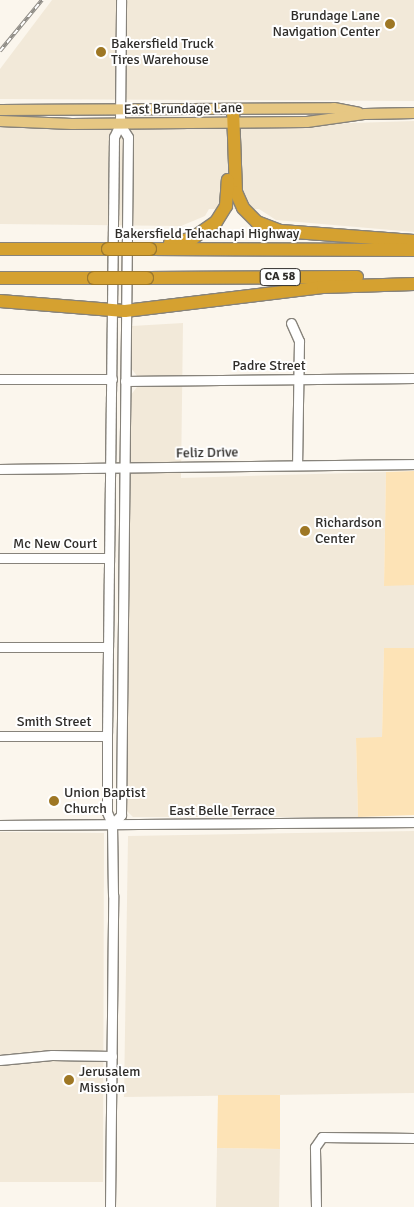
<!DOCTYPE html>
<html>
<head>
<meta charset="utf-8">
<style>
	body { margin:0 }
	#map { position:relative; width:414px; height:1207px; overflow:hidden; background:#fbf6ed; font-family:Signika,sans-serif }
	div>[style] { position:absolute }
	.built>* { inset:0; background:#f2e9d9 }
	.green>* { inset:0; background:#fde3b6 }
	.roads { filter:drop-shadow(1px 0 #87837b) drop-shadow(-1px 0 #87837b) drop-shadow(0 1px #87837b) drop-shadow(0 -1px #87837b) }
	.minor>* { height:9px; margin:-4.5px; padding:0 4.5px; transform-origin:4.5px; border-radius:4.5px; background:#fff }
	.major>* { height:10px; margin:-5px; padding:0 5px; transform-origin:5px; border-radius:5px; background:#e6c783 }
	.highway>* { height:12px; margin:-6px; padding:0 6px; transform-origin:6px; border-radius:6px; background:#d5a130 }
	.rail>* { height:4px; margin-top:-2px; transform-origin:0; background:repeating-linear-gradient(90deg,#fff 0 5.5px,#8e8b85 0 11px); box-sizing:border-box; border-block:1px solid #8e8b85 }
	.bridges { filter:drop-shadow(1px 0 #9b782e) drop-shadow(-1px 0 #9b782e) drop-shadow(0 1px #9b782e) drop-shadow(0 -1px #9b782e) }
	.highway-bridge>* { height:12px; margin:-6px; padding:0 6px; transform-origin:6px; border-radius:6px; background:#d5a130 }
	.dots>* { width:14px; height:14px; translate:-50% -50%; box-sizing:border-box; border:2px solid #fff; border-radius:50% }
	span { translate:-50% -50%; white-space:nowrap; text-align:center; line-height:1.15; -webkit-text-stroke:4px #fff; paint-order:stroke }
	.shield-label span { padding:1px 4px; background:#fff; border:1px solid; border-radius:4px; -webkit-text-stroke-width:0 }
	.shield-label { font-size:12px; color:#2f2d2a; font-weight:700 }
	.poi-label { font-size:14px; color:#2f2d2a }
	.right { translate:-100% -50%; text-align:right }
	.left { translate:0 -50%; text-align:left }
	.street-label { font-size:14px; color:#2f2d2a }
</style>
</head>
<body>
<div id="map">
	<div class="built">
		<div style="clip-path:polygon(52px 0,414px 0,414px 101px,0 99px,0 69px)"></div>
		<div style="clip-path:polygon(414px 121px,414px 232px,276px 220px,259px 209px,209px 209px,205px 216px,181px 226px,0 224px,0 127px,175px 129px)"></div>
		<div style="clip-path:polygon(183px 323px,181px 478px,386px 472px,384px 585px,414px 585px,414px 648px,384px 649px,382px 738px,356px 738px,358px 817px,133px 817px,126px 810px,130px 396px,137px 387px,137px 376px,131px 368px,132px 326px)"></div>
		<div style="clip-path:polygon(414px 831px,414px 1093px,124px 1097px,128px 836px)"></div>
		<div style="clip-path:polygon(0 832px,104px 833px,103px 1182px,0 1182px)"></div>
		<div style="clip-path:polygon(217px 1148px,280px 1149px,279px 1207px,216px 1207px)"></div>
	</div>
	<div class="green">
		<div style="clip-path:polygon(414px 471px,414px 585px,384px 586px,386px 472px)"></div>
		<div style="clip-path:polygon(384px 648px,414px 648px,414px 815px,358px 817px,356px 738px,382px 737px)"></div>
		<div style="clip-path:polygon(218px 1095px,280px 1095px,280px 1149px,217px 1148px)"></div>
	</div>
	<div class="roads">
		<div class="minor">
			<div style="left:291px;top:323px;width:20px;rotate:66deg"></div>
			<div style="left:299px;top:341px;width:124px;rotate:90.9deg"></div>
			<div style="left:0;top:379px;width:112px"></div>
			<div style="left:125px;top:381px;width:289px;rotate:-0.6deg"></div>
			<div style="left:0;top:469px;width:414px;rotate:-0.7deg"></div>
			<div style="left:0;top:558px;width:109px"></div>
			<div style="left:0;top:647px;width:108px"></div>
			<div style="left:0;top:736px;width:107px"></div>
			<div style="left:112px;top:824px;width:13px;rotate:-45deg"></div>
			<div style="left:121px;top:815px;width:678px;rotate:-89.41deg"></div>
			<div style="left:128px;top:137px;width:15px;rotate:-122deg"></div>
			<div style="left:0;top:825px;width:414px;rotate:-0.4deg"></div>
			<div style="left:0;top:1060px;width:52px;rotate:-5.5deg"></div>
			<div style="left:52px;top:1055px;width:60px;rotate:1deg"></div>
			<div style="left:110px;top:1207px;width:312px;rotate:-89.4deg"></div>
			<div style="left:113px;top:895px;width:71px;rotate:-90.8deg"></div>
			<div style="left:112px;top:824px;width:13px;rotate:-113deg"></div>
			<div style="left:107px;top:812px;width:76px;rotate:-90deg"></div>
			<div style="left:107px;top:736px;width:599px;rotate:-89.33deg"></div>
			<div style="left:114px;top:137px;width:14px;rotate:-65deg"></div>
			<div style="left:120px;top:124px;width:124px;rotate:-89.5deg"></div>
			<div style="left:316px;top:1207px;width:60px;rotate:-91deg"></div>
			<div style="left:315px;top:1147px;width:12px;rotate:-55deg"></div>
			<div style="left:322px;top:1137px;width:92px;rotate:0.6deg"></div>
		</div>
		<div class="major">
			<div style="left:0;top:110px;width:334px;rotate:-0.3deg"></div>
			<div style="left:334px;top:108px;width:25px;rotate:11deg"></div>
			<div style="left:0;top:121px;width:72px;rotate:2.4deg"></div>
			<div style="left:72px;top:124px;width:235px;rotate:-0.5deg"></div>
			<div style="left:307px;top:122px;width:59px;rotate:-7.9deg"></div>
			<div style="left:365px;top:114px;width:49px;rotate:-1.2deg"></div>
		</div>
		<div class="highway">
			<div style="left:233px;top:110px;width:82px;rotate:87.9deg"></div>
			<div style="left:236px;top:192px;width:17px;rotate:66deg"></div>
			<div style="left:243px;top:208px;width:20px;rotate:45deg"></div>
			<div style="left:257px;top:222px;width:26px;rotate:21deg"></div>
			<div style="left:281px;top:231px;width:133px;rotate:4.3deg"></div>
			<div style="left:170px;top:243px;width:24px;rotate:-12deg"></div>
			<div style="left:193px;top:238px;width:28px;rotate:-35deg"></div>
			<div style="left:216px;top:222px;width:19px;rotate:-58deg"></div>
			<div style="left:226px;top:206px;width:26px;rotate:-86deg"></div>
			<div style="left:0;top:249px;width:108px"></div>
			<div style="left:150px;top:249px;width:264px;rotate:0.2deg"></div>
			<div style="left:0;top:278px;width:94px"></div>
			<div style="left:147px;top:278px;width:210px;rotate:-0.3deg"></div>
			<div style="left:0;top:301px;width:125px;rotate:4.6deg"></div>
			<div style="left:125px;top:311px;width:199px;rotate:-6.9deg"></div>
			<div style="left:323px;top:287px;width:91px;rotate:-1.9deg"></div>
		</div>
	</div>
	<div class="rail">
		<div style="left:0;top:51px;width:66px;rotate:-50.5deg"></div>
	</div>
	<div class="bridges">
		<div class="highway-bridge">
			<div style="left:108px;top:249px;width:42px"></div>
			<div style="left:94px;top:278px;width:53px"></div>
		</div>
	</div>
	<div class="dots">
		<div style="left:390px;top:24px;background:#9e7724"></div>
		<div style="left:101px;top:52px;background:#9e7724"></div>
		<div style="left:305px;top:531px;background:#9e7724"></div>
		<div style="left:54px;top:801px;background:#9e7724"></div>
		<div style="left:69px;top:1080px;background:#9e7724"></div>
	</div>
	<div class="shield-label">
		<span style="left:280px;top:277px">CA 58</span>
	</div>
	<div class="poi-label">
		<span class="right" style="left:380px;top:24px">Brundage Lane<br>Navigation Center</span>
		<span class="left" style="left:111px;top:52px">Bakersfield Truck<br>Tires Warehouse</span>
		<span class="left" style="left:315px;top:531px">Richardson<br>Center</span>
		<span class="left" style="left:64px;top:801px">Union Baptist<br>Church</span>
		<span class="left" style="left:79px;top:1080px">Jerusalem<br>Mission</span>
	</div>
	<div class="street-label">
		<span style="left:183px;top:109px;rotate:-1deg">East Brundage Lane</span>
		<span style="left:207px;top:234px">Bakersfield Tehachapi Highway</span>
		<span style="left:269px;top:366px">Padre Street</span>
		<span style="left:207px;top:453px;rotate:-1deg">Feliz Drive</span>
		<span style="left:55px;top:544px">Mc New Court</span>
		<span style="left:54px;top:722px">Smith Street</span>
		<span style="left:222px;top:811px">East Belle Terrace</span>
	</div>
</div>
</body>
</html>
